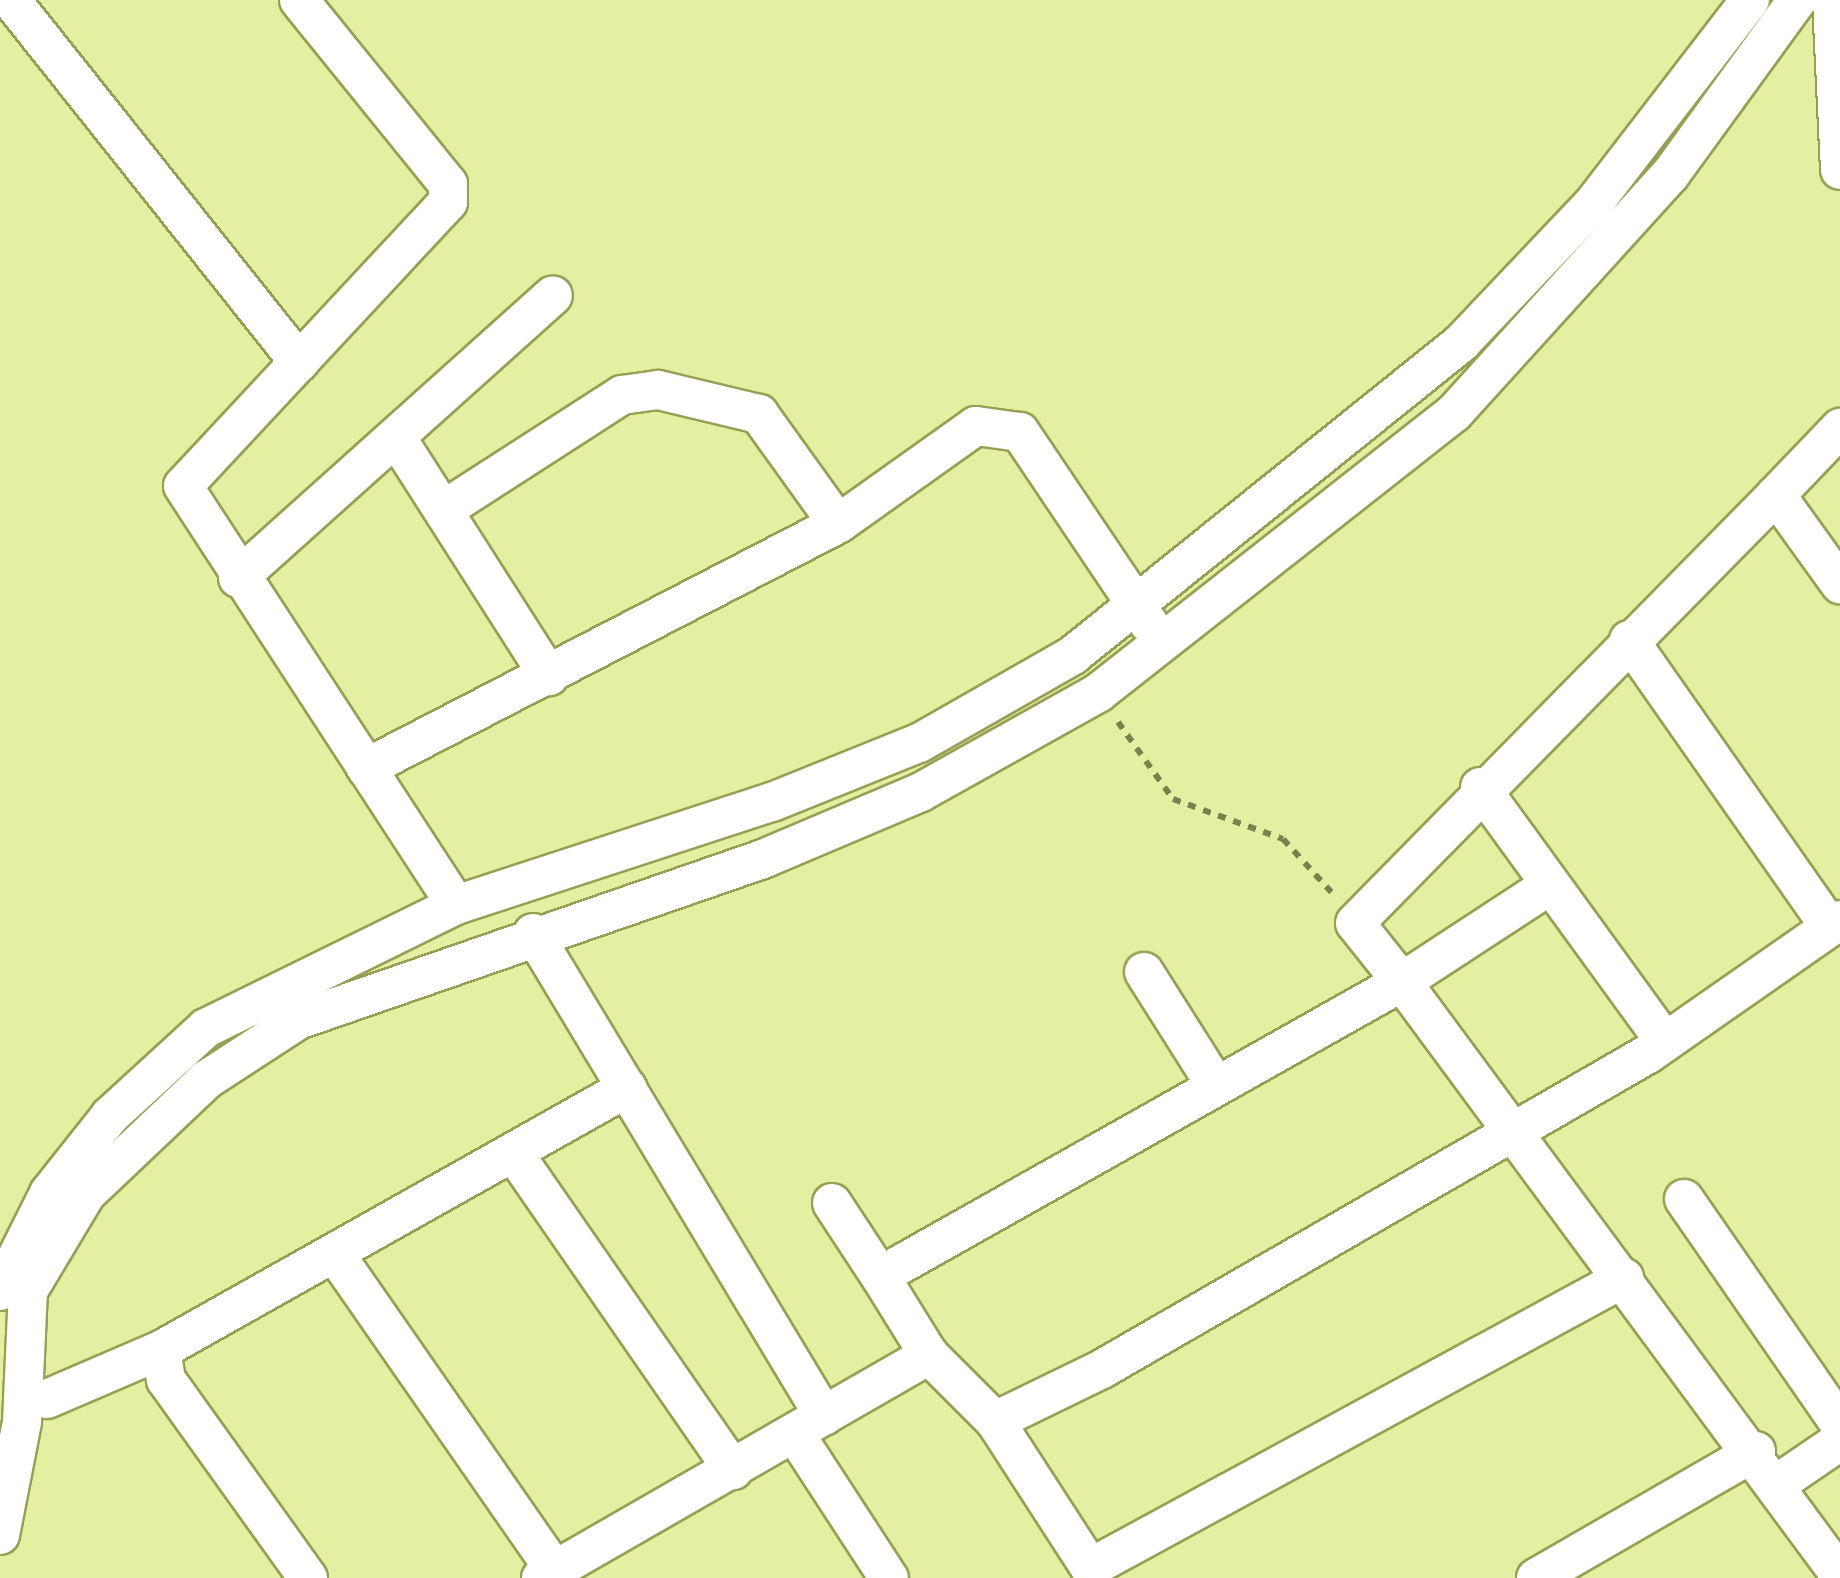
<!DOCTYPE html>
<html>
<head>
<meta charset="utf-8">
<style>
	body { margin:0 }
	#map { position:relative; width:1840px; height:1578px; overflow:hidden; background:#e5efa1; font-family:Cabin,sans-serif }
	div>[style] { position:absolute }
	.path>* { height:6px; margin-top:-3px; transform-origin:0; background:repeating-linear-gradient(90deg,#7a814c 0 8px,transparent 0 16px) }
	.roads { filter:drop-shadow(2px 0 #979f54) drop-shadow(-2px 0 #979f54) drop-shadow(0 2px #979f54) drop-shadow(0 -2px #979f54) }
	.minor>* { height:38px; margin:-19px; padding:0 19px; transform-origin:19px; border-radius:19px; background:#fff }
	span { translate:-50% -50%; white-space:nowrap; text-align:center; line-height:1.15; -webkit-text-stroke:8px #fff; paint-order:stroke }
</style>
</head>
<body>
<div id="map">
	<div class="path">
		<div style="left:1118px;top:722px;width:95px;rotate:54.5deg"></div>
		<div style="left:1173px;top:799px;width:117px;rotate:20deg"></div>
		<div style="left:1283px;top:839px;width:74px;rotate:47.7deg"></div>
	</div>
	<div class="roads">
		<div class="minor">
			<div style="left:11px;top:0;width:463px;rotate:51.5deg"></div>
			<div style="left:299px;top:0;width:237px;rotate:51deg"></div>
			<div style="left:448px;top:184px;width:18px;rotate:90deg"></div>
			<div style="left:448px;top:202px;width:388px;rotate:133deg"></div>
			<div style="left:183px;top:486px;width:500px;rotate:56.91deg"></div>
			<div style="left:1832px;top:0;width:170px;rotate:87.3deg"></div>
			<div style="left:396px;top:437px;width:284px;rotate:57.4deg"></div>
			<div style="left:1776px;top:495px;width:93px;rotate:-46.3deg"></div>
			<div style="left:448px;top:507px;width:207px;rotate:-32.8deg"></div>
			<div style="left:622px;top:395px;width:36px;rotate:-8deg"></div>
			<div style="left:658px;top:390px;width:104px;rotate:13.4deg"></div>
			<div style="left:759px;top:414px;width:135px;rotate:54.3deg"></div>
			<div style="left:238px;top:578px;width:423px;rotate:-41.9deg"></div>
			<div style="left:1629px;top:640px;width:350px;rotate:55deg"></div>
			<div style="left:366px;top:768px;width:531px;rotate:-27.34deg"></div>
			<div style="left:838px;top:524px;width:169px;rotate:-35.4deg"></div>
			<div style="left:976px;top:426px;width:44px;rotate:7.8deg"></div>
			<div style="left:1020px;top:432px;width:231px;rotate:56.1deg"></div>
			<div style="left:1480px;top:787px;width:315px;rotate:54deg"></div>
			<div style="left:1550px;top:885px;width:177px;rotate:146.8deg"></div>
			<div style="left:1402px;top:982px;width:75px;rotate:-128.5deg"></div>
			<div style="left:1355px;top:923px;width:600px;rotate:-45.47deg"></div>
			<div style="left:1776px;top:495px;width:110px;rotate:54.3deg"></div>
			<div style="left:533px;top:933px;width:564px;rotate:58.93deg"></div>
			<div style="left:1144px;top:972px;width:135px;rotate:57.7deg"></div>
			<div style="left:513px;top:1152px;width:387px;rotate:55.3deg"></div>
			<div style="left:1684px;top:1199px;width:274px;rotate:55.3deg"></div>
			<div style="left:832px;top:1203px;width:87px;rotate:56.7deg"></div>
			<div style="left:335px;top:1254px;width:385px;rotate:55.2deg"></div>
			<div style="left:0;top:1291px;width:110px;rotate:-63.4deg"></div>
			<div style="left:49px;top:1193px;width:98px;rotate:-51.6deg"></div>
			<div style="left:110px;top:1116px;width:130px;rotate:-42.5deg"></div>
			<div style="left:206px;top:1028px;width:279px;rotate:-26.2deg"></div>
			<div style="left:456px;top:905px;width:332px;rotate:-18.1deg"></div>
			<div style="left:772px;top:802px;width:158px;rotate:-21.9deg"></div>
			<div style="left:919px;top:743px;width:177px;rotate:-29.7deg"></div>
			<div style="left:1073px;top:655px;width:499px;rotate:-38.8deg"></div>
			<div style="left:1462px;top:342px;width:190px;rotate:-46.5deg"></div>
			<div style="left:1593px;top:204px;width:257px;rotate:-52.4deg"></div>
			<div style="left:929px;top:1355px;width:93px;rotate:-121.8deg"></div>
			<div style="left:880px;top:1276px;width:599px;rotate:-29.39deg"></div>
			<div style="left:1402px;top:982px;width:737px;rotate:53.55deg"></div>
			<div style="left:47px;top:1399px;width:124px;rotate:-23.3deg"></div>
			<div style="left:995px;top:1421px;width:175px;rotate:57.1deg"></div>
			<div style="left:1090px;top:1568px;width:608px;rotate:-28.51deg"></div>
			<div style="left:795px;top:1434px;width:172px;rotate:56.9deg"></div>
			<div style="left:1777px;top:1484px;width:76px;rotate:-34.3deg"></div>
			<div style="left:0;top:1535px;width:115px;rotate:-79deg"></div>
			<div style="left:22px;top:1422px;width:131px;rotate:-87.4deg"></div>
			<div style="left:28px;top:1291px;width:113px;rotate:-59.1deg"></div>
			<div style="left:86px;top:1194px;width:166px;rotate:-43.5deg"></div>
			<div style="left:206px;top:1080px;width:110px;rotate:-33.1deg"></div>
			<div style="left:298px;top:1020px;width:494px;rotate:-19.1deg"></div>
			<div style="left:765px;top:858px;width:169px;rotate:-22.9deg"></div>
			<div style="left:921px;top:792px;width:203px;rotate:-29.2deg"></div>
			<div style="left:1098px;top:693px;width:453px;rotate:-38.2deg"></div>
			<div style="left:1454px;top:413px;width:321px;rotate:-47.8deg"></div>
			<div style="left:1670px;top:175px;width:216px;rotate:-54deg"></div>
			<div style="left:308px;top:1578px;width:244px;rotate:-125.6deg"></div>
			<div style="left:166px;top:1380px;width:30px;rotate:-99deg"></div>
			<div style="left:161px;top:1350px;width:535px;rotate:-29.35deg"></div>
			<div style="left:541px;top:1578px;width:448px;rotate:-29.9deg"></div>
			<div style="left:929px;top:1355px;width:93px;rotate:45deg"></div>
			<div style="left:995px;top:1421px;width:119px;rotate:-25.9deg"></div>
			<div style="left:1102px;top:1369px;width:630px;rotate:-29.98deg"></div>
			<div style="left:1648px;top:1054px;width:234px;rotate:-34.9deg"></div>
			<div style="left:1536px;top:1578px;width:254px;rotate:-30deg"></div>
		</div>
	</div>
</div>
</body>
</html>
